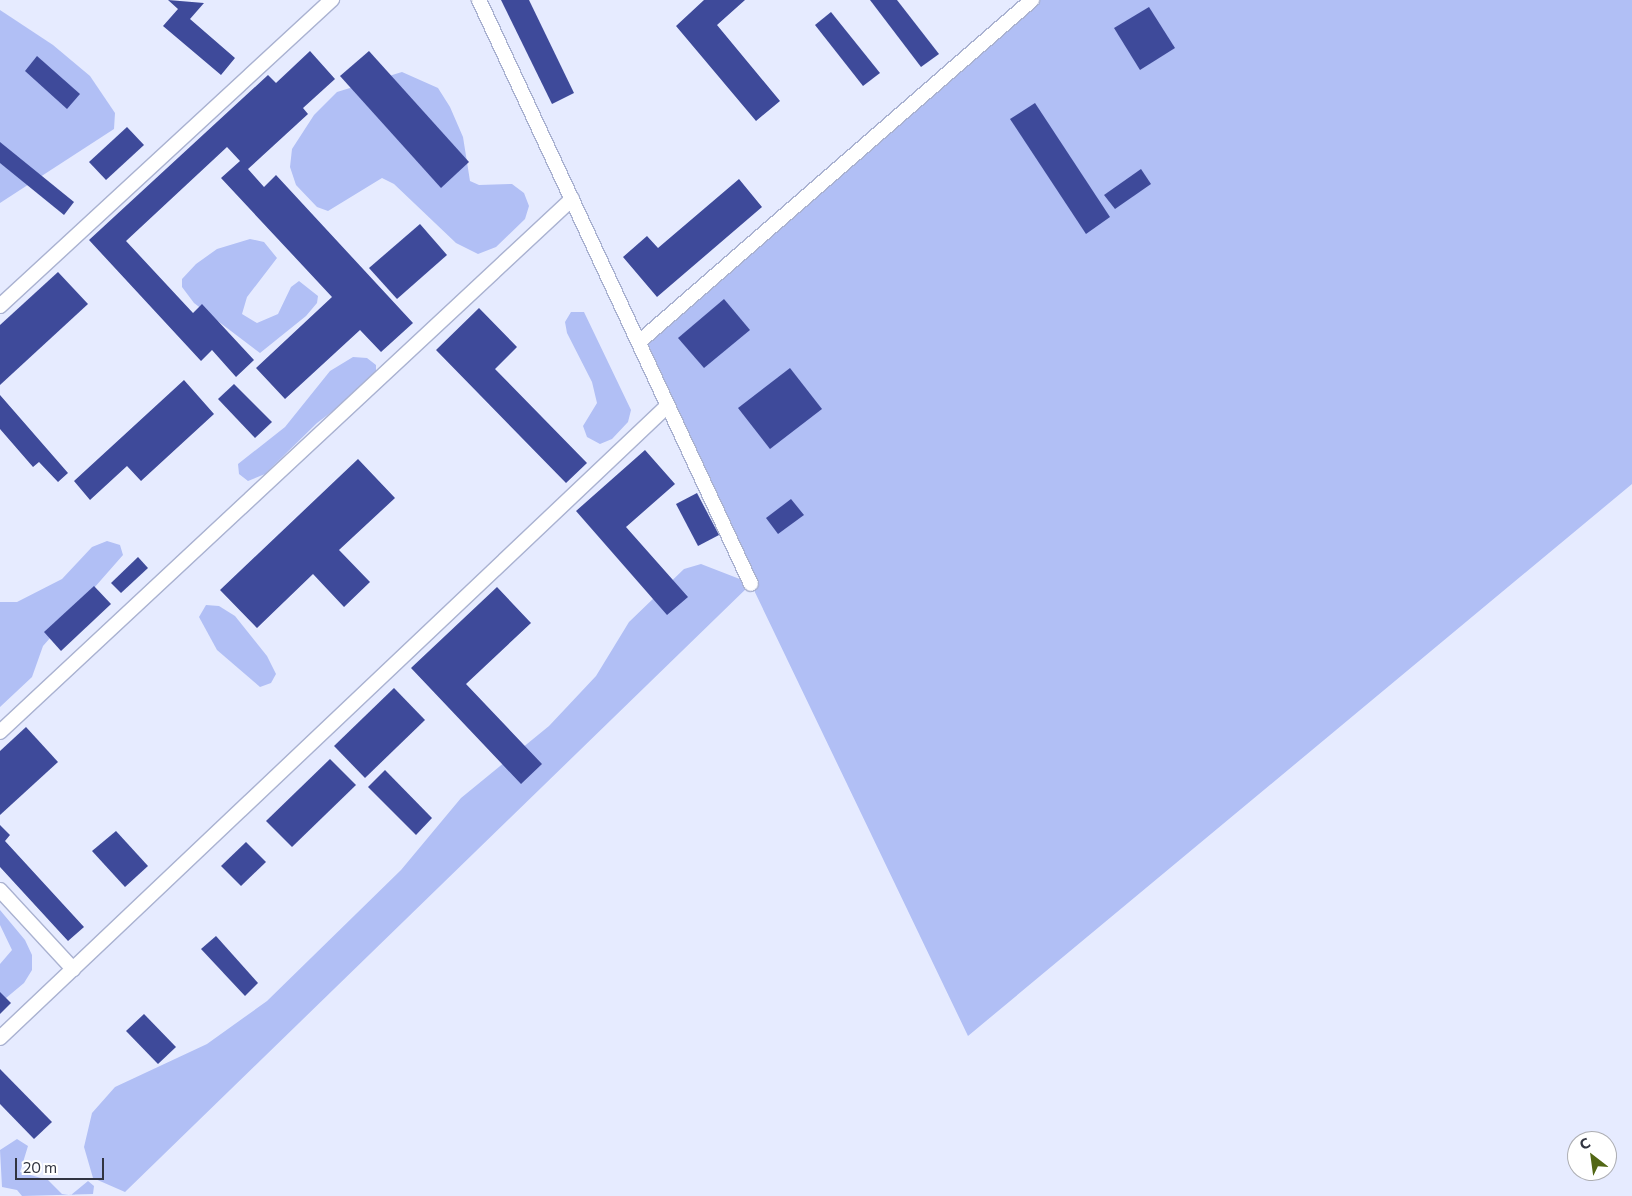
<!DOCTYPE html>
<html>
<head>
<meta charset="utf-8">
<style>
	body { margin:0 }
	#map { position:relative; width:1632px; height:1196px; overflow:hidden; background:#e6ebff; font-family:Commissioner,sans-serif }
	div>[style] { position:absolute }
	.green>* { inset:0; background:#b1bff5 }
	.building>* { inset:0; background:#3e4a9a }
	.roads { filter:drop-shadow(1px 0 #aab2d1) drop-shadow(-1px 0 #aab2d1) drop-shadow(0 1px #aab2d1) drop-shadow(0 -1px #aab2d1) }
	.service>* { height:14px; margin:-7px; padding:0 7px; transform-origin:7px; border-radius:7px; background:#fff }
	span { translate:-50% -50%; white-space:nowrap; text-align:center; line-height:1.15; -webkit-text-stroke:5px #fff; paint-order:stroke }
	.north { position:absolute; left:1567px; top:1131px; width:50px; height:50px; box-sizing:border-box; background:#fff; border:1px solid #adaeb3; border-radius:50%; rotate:330deg; font-size:14px; font-weight:700; line-height:20px; text-align:center; color:#313441 }
	.north::after { content:''; display:block; margin:auto; width:18px; height:22px; background:#526715; clip-path:polygon(50% 0,100% 100%,50% 72%,0 100%) }
	.scale { position:absolute; left:15px; top:1158px; width:89px; height:22px; box-sizing:border-box; border:2px solid #313441; border-top:0; padding-left:6px; font-size:15px; line-height:18px; white-space:nowrap; color:#313441; -webkit-text-stroke:4px #fff; paint-order:stroke }
</style>
</head>
<body>
<div id="map">
	<div class="green">
		<div style="clip-path:polygon(1032px 0,1632px 0,1632px 484px,968px 1036px,751px 584px,125px 1192px,93px 1178px,84px 1147px,92px 1113px,115px 1087px,207px 1044px,267px 1001px,401px 870px,461px 798px,549px 726px,596px 676px,629px 622px,684px 569px,701px 564px,750px 583px,639px 342px)"></div>
		<div style="clip-path:polygon(0 10px,53px 45px,90px 76px,115px 113px,114px 129px,0 203px)"></div>
		<div style="clip-path:polygon(402px 72px,438px 88px,450px 107px,463px 137px,470px 181px,479px 185px,512px 184px,524px 193px,529px 206px,525px 219px,496px 247px,478px 254px,456px 243px,394px 184px,382px 178px,328px 211px,317px 207px,296px 185px,290px 167px,292px 149px,314px 115px,337px 92px)"></div>
		<div style="clip-path:polygon(250px 239px,264px 242px,277px 258px,247px 297px,242px 314px,257px 323px,278px 314px,291px 287px,299px 281px,318px 296px,317px 303px,306px 316px,260px 353px,194px 303px,182px 287px,182px 279px,196px 264px,217px 249px)"></div>
		<div style="clip-path:polygon(571px 312px,584px 312px,631px 410px,628px 422px,612px 439px,600px 444px,587px 437px,583px 426px,597px 403px,592px 382px,567px 333px,565px 322px)"></div>
		<div style="clip-path:polygon(353px 357px,367px 358px,376px 365px,376px 373px,358px 392px,317px 423px,265px 474px,248px 481px,239px 474px,238px 464px,285px 427px,330px 371px)"></div>
		<div style="clip-path:polygon(107px 541px,120px 545px,123px 555px,43px 646px,32px 677px,0 707px,0 602px,17px 602px,62px 579px,92px 547px)"></div>
		<div style="clip-path:polygon(206px 605px,219px 606px,235px 616px,267px 656px,276px 674px,271px 683px,260px 687px,217px 650px,199px 617px)"></div>
		<div style="clip-path:polygon(0 910px,25px 940px,32px 955px,32px 970px,24px 983px,0 1003px,0 964px,12px 950px,0 925px)"></div>
		<div style="clip-path:polygon(17px 1139px,28px 1146px,20px 1172px,48px 1180px,62px 1194px,71px 1195px,88px 1181px,94px 1186px,93px 1194px,22px 1196px,17px 1190px,2px 1187px,0 1150px)"></div>
	</div>
	<div class="building">
		<div style="clip-path:polygon(168px 0,204px 3px,190px 19px,235px 58px,221px 75px,163px 26px,178px 9px)"></div>
		<div style="clip-path:polygon(501px 0,529px 0,574px 93px,552px 104px)"></div>
		<div style="clip-path:polygon(704px 0,745px 0,717px 25px,780px 101px,756px 121px,676px 26px)"></div>
		<div style="clip-path:polygon(870px 0,897px 0,939px 54px,921px 67px)"></div>
		<div style="clip-path:polygon(1149px 7px,1175px 48px,1140px 70px,1114px 28px)"></div>
		<div style="clip-path:polygon(831px 12px,880px 73px,863px 86px,815px 25px)"></div>
		<div style="clip-path:polygon(310px 51px,335px 79px,303px 108px,308px 114px,248px 169px,264px 187px,276px 175px,413px 323px,381px 352px,360px 330px,285px 399px,256px 368px,332px 297px,221px 178px,240px 161px,227px 147px,126px 241px,193px 313px,202px 304px,254px 360px,236px 377px,212px 350px,201px 361px,89px 240px,268px 75px,276px 83px)"></div>
		<div style="clip-path:polygon(369px 51px,469px 162px,441px 188px,340px 76px)"></div>
		<div style="clip-path:polygon(37px 56px,80px 94px,67px 109px,25px 71px)"></div>
		<div style="clip-path:polygon(1035px 103px,1110px 217px,1086px 234px,1010px 119px)"></div>
		<div style="clip-path:polygon(127px 127px,144px 145px,106px 180px,89px 162px)"></div>
		<div style="clip-path:polygon(0 142px,74px 202px,64px 215px,0 163px)"></div>
		<div style="clip-path:polygon(1141px 169px,1151px 184px,1115px 209px,1104px 195px)"></div>
		<div style="clip-path:polygon(739px 179px,762px 207px,657px 297px,623px 257px,647px 236px,658px 248px)"></div>
		<div style="clip-path:polygon(420px 224px,447px 255px,397px 299px,369px 268px)"></div>
		<div style="clip-path:polygon(58px 272px,88px 304px,0 385px,0 325px)"></div>
		<div style="clip-path:polygon(724px 299px,750px 330px,704px 368px,678px 338px)"></div>
		<div style="clip-path:polygon(479px 308px,517px 347px,495px 369px,587px 463px,566px 483px,436px 350px)"></div>
		<div style="clip-path:polygon(790px 368px,822px 409px,770px 449px,738px 408px)"></div>
		<div style="clip-path:polygon(184px 380px,214px 414px,141px 481px,127px 466px,90px 500px,74px 481px)"></div>
		<div style="clip-path:polygon(234px 384px,272px 422px,255px 438px,218px 399px)"></div>
		<div style="clip-path:polygon(0 395px,68px 473px,58px 482px,39px 462px,33px 467px,0 429px)"></div>
		<div style="clip-path:polygon(645px 450px,675px 484px,626px 527px,688px 597px,667px 615px,576px 511px)"></div>
		<div style="clip-path:polygon(358px 459px,395px 498px,339px 550px,370px 582px,344px 607px,313px 574px,257px 628px,220px 590px)"></div>
		<div style="clip-path:polygon(697px 493px,719px 535px,698px 546px,676px 504px)"></div>
		<div style="clip-path:polygon(791px 499px,804px 515px,778px 534px,766px 518px)"></div>
		<div style="clip-path:polygon(138px 557px,148px 568px,121px 593px,111px 583px)"></div>
		<div style="clip-path:polygon(94px 586px,111px 604px,61px 651px,44px 632px)"></div>
		<div style="clip-path:polygon(497px 587px,531px 623px,466px 684px,542px 764px,521px 784px,411px 668px)"></div>
		<div style="clip-path:polygon(394px 688px,425px 720px,365px 778px,334px 746px)"></div>
		<div style="clip-path:polygon(26px 727px,58px 762px,0 815px,0 751px)"></div>
		<div style="clip-path:polygon(330px 759px,356px 785px,292px 847px,266px 821px)"></div>
		<div style="clip-path:polygon(385px 770px,432px 818px,416px 835px,368px 787px)"></div>
		<div style="clip-path:polygon(0 825px,10px 835px,5px 841px,84px 927px,68px 941px,0 867px)"></div>
		<div style="clip-path:polygon(116px 831px,148px 866px,125px 887px,92px 851px)"></div>
		<div style="clip-path:polygon(246px 842px,266px 862px,241px 886px,221px 866px)"></div>
		<div style="clip-path:polygon(216px 936px,258px 983px,245px 996px,201px 949px)"></div>
		<div style="clip-path:polygon(0 992px,11px 1003px,0 1014px)"></div>
		<div style="clip-path:polygon(144px 1014px,176px 1047px,158px 1064px,126px 1031px)"></div>
		<div style="clip-path:polygon(0 1069px,52px 1122px,34px 1139px,0 1104px)"></div>
	</div>
	<div class="roads">
		<div class="service">
			<div style="left:479px;top:0;width:644px;rotate:65.03deg"></div>
			<div style="left:0;top:306px;width:452px;rotate:-42.7deg"></div>
			<div style="left:639px;top:342px;width:521px;rotate:-41.03deg"></div>
			<div style="left:0;top:732px;width:782px;rotate:-42.98deg"></div>
			<div style="left:0;top:890px;width:108px;rotate:47.3deg"></div>
			<div style="left:0;top:1038px;width:917px;rotate:-43.45deg"></div>
		</div>
	</div>
	<div class="north">С</div>
	<div class="scale">20 m</div>
</div>
</body>
</html>
